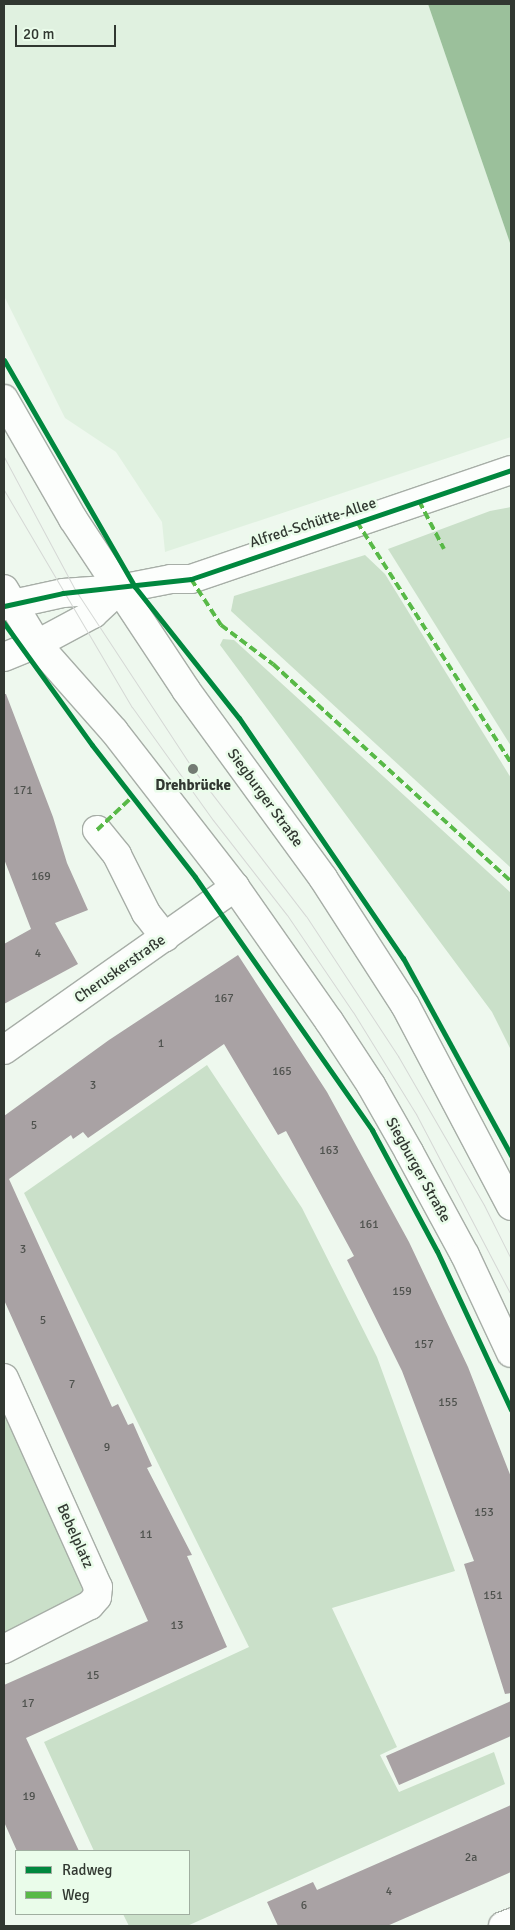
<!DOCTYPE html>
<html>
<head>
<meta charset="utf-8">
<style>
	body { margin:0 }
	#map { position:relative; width:515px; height:1930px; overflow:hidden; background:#eef8ee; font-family:Signika,sans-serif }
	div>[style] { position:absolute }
	.built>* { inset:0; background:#e0f1e0 }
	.green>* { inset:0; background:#cae0c9 }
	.water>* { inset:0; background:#9bc09b }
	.building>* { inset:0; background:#a9a2a4 }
	.roads { filter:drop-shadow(1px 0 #a7aea7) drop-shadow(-1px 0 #a7aea7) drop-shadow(0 1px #a7aea7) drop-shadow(0 -1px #a7aea7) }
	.minor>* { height:28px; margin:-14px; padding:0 14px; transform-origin:14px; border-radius:14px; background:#fcfefc }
	.major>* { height:28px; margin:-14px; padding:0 14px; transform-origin:14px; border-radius:14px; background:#fcfefc }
	.tram>* { height:1px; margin:-0.5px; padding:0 0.5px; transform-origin:0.5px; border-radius:0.5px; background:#d5d8d5 }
	.quiet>* { height:4px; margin-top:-2px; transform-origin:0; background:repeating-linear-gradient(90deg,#58b947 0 8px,transparent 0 12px) }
	.cycleway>* { height:5px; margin:-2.5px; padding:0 2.5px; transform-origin:2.5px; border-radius:2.5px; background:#00873e }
	.dots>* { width:14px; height:14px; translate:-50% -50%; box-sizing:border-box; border:2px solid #eafcea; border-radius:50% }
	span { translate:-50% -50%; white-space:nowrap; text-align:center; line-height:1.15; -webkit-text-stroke:5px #eafcea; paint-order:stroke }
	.number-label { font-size:12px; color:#4f524e }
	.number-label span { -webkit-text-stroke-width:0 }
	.street-label { font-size:15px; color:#313831 }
	.poi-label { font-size:15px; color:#313831; font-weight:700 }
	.frame { position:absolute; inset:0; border:5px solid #313831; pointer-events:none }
	.legend { position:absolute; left:15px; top:1850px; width:175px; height:65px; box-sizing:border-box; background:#eafcea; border:1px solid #a0aea0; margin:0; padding:6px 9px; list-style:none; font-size:15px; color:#313831 }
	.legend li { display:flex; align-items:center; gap:10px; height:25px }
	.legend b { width:25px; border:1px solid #a0aea0 }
	.scale { position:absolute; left:15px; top:25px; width:101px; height:22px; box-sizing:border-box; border:2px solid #313831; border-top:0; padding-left:6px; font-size:15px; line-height:18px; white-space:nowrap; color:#313831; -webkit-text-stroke:4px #eafcea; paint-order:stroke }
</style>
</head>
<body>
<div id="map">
	<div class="built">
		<div style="clip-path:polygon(4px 4px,428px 4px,511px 246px,511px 437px,165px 552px,162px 522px,116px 452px,65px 418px,4px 296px)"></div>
	</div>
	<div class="green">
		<div style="clip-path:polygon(511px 507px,511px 746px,388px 549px,490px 511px)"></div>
		<div style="clip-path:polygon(365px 555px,385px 574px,511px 778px,511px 868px,231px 611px,234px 596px)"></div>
		<div style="clip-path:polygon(223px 639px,234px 640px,511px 893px,511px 1050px,492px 1012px,220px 645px)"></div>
		<div style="clip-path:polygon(207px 1065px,302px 1208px,377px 1357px,455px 1571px,332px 1608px,397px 1747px,380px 1755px,399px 1792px,494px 1752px,505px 1784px,187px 1926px,129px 1926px,123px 1914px,189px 1914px,189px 1851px,94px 1851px,44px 1742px,249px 1647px,24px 1193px)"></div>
		<div style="clip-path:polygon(4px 1411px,86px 1592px,4px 1641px)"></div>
	</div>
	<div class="water">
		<div style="clip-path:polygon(428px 4px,511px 4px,511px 246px)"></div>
	</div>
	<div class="building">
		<div style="clip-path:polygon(4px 694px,6px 694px,53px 817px,67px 863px,88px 910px,55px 923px,78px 964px,4px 1004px,4px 944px,31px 929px,4px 859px)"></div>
		<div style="clip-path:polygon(238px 955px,327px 1092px,409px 1242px,468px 1367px,511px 1477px,511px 1693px,505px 1694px,464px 1564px,474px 1561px,402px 1371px,347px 1260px,354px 1256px,286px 1131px,278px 1135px,224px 1044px,88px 1138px,83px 1132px,73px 1139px,71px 1135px,9px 1179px,112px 1407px,118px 1404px,128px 1425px,133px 1423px,152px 1466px,147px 1468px,192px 1555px,187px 1556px,227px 1647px,26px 1738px,79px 1851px,17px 1851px,4px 1822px,4px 1685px,148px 1621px,4px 1300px,4px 1116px,109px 1040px)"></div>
		<div style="clip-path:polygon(511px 1701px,511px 1736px,399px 1785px,386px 1756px)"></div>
		<div style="clip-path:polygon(511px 1805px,511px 1872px,387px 1926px,278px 1926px,267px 1902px,313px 1882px,317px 1890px)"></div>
	</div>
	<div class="roads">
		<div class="minor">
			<div style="left:120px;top:589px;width:52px;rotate:-11.1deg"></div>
			<div style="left:171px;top:579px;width:20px"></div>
			<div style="left:191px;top:579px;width:338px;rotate:-18.8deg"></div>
			<div style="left:97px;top:830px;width:32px;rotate:51deg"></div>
			<div style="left:117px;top:855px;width:65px;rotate:63.4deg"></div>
			<div style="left:146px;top:913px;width:31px;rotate:52deg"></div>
			<div style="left:4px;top:1050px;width:283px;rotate:-35.2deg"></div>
			<div style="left:4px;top:1378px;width:229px;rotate:65.8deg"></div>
			<div style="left:98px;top:1587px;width:10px;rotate:96deg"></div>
			<div style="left:97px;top:1597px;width:11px;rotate:131deg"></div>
			<div style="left:90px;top:1605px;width:97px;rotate:152.9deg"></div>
			<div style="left:503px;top:1926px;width:9px;rotate:-21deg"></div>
		</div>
		<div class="major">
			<div style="left:4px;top:399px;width:138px;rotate:60.1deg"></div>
			<div style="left:73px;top:519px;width:205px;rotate:56.5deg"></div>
			<div style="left:186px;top:690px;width:233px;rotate:53.9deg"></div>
			<div style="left:323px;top:878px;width:151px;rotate:57.2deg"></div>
			<div style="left:405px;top:1005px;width:227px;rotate:62.2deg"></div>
			<div style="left:4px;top:589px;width:64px;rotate:59deg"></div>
			<div style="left:37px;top:644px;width:116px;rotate:48.5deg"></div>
			<div style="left:114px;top:731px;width:197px;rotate:52.2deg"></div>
			<div style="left:235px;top:887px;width:164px;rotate:55deg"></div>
			<div style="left:329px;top:1021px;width:77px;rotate:56.7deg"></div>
			<div style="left:371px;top:1085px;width:77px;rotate:60.4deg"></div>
			<div style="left:409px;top:1152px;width:117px;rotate:61.5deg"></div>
			<div style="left:465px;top:1255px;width:108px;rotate:64.9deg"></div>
			<div style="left:4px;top:606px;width:60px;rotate:-12.4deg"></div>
			<div style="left:63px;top:593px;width:57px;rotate:-4deg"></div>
			<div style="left:4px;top:657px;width:35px;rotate:-22deg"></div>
			<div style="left:37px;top:644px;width:64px;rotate:-28.2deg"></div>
			<div style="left:93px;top:614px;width:37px;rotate:-43deg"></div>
		</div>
	</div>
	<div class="tram">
		<div style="left:4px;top:457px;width:152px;rotate:61.8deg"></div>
		<div style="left:76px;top:591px;width:213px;rotate:56.7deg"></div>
		<div style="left:193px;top:769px;width:185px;rotate:52.5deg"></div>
		<div style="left:306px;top:916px;width:168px;rotate:56.7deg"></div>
		<div style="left:398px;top:1056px;width:172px;rotate:60deg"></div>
		<div style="left:484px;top:1205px;width:60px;rotate:63.4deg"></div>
		<div style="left:4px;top:490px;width:252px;rotate:59.5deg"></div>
		<div style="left:132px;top:707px;width:139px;rotate:54.4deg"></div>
		<div style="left:213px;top:820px;width:120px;rotate:52.1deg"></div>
		<div style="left:287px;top:915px;width:117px;rotate:55.8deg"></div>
		<div style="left:353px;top:1012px;width:120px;rotate:58.3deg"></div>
		<div style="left:416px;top:1114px;width:204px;rotate:62.3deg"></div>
	</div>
	<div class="quiet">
		<div style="left:419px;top:501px;width:54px;rotate:62.5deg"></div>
		<div style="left:357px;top:522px;width:286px;rotate:57.4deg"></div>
		<div style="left:191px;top:579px;width:55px;rotate:56.9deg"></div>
		<div style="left:221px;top:625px;width:65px;rotate:36.9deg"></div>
		<div style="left:273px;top:664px;width:322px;rotate:42.4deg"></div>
		<div style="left:97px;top:830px;width:48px;rotate:-43.3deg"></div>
	</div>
	<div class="cycleway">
		<div style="left:4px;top:360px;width:262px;rotate:60deg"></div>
		<div style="left:135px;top:587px;width:167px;rotate:51.6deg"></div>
		<div style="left:239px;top:718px;width:291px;rotate:55.7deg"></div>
		<div style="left:403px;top:958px;width:225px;rotate:61.3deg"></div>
		<div style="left:4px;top:606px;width:60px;rotate:-12.4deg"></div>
		<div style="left:63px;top:593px;width:129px;rotate:-6.2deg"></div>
		<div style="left:191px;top:579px;width:338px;rotate:-18.8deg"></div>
		<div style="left:4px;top:623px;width:150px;rotate:54.2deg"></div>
		<div style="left:92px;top:745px;width:167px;rotate:52deg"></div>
		<div style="left:195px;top:877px;width:309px;rotate:55deg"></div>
		<div style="left:372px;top:1130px;width:137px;rotate:61.8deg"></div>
		<div style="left:437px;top:1251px;width:175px;rotate:65deg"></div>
	</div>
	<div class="dots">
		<div style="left:193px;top:769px;background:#737b73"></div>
	</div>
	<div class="number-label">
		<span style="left:23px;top:791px">171</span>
		<span style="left:41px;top:877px">169</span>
		<span style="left:38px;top:954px">4</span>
		<span style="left:224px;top:999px">167</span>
		<span style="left:161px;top:1044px">1</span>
		<span style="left:282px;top:1072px">165</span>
		<span style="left:93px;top:1086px">3</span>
		<span style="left:34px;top:1126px">5</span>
		<span style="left:329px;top:1151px">163</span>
		<span style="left:369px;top:1225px">161</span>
		<span style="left:23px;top:1250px">3</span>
		<span style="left:402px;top:1292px">159</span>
		<span style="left:43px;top:1321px">5</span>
		<span style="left:424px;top:1345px">157</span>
		<span style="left:72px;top:1385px">7</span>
		<span style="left:448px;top:1403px">155</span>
		<span style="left:107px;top:1448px">9</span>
		<span style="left:484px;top:1513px">153</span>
		<span style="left:146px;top:1535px">11</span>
		<span style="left:493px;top:1596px">151</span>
		<span style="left:177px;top:1626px">13</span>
		<span style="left:93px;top:1676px">15</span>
		<span style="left:28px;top:1704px">17</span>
		<span style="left:29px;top:1797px">19</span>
		<span style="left:471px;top:1858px">2a</span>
		<span style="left:389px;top:1892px">4</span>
		<span style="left:304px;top:1906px">6</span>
	</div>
	<div class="street-label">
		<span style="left:313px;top:523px;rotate:-18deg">Alfred-Schütte-Allee</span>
		<span style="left:265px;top:798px;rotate:54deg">Siegburger Straße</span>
		<span style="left:120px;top:969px;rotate:-35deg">Cheruskerstraße</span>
		<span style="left:418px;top:1170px;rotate:61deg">Siegburger Straße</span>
		<span style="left:75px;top:1536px;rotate:66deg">Bebelplatz</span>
	</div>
	<div class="poi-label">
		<span style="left:193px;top:786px">Drehbrücke</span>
	</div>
	<div class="frame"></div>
	<ul class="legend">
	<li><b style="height:6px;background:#00873e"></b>Radweg</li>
	<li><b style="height:6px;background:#58b947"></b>Weg</li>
	</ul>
	<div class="scale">20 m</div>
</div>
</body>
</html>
